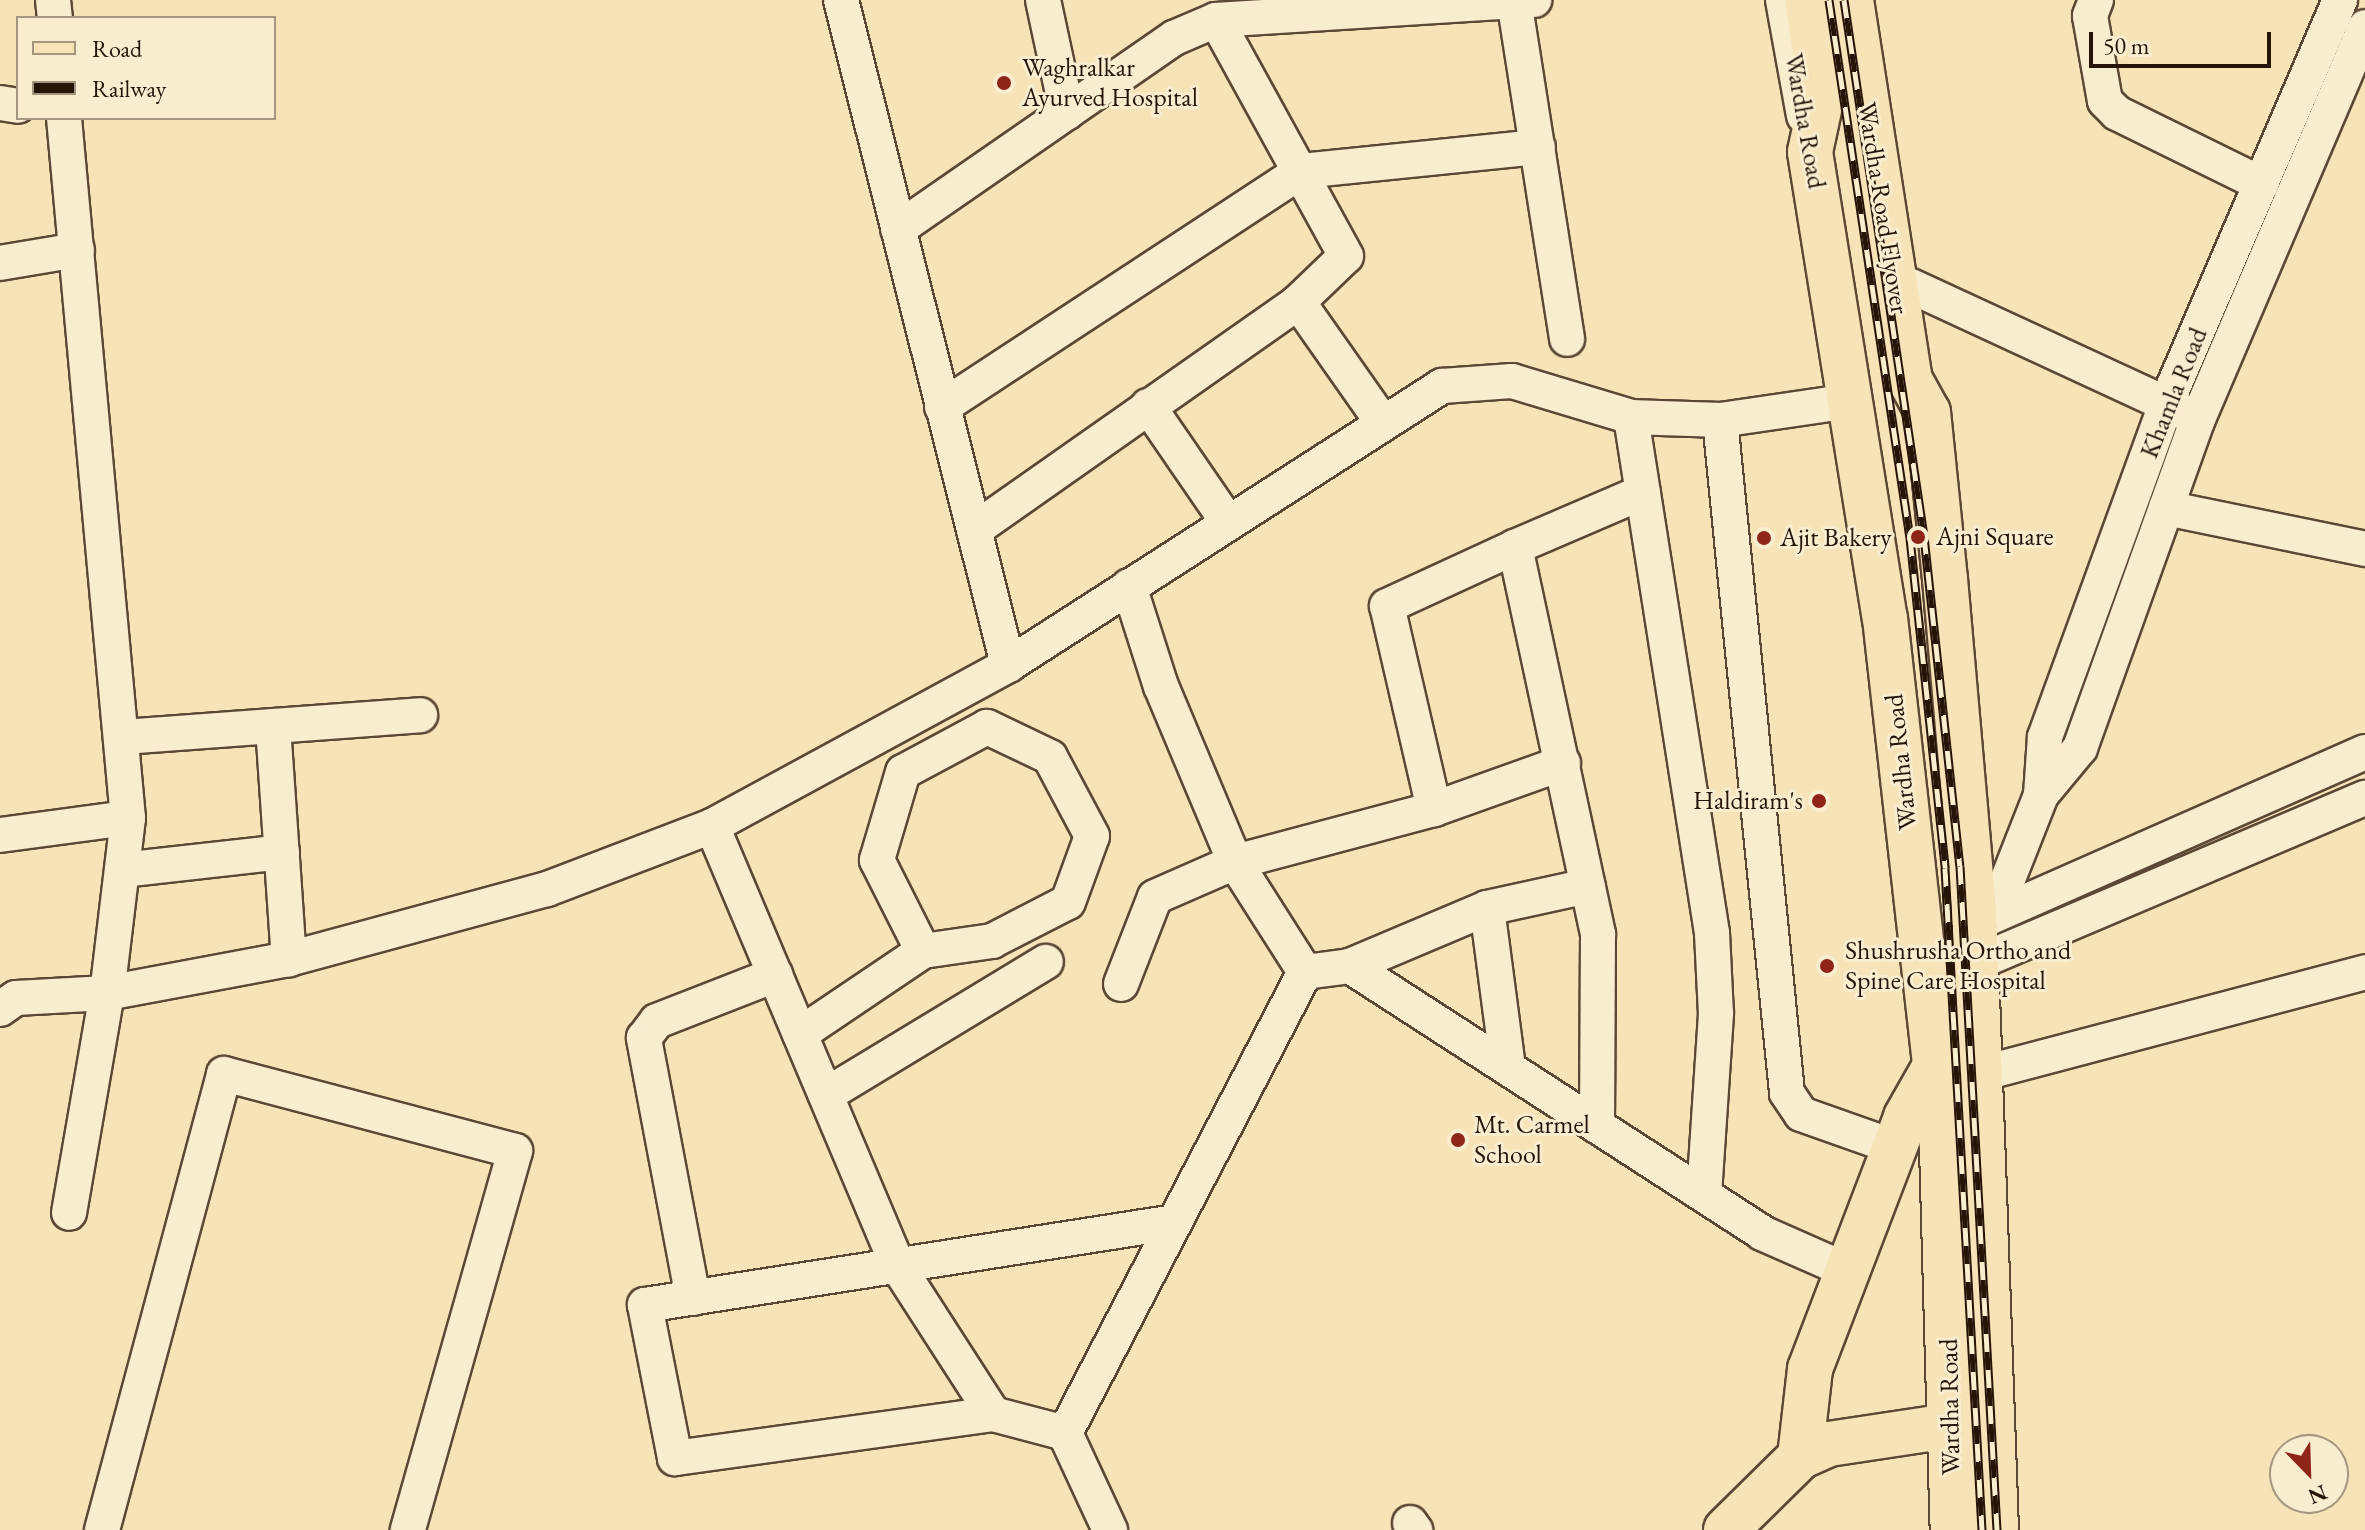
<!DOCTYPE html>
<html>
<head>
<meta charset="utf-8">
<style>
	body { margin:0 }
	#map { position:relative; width:2365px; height:1530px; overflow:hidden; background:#f6e3b7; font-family:"EB Garamond",serif }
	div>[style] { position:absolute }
	.roads { filter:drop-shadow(2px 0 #5b4834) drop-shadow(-2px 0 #5b4834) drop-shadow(0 2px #5b4834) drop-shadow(0 -2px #5b4834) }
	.minor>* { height:34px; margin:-17px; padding:0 17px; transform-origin:17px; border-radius:17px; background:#f9edd0 }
	.major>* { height:44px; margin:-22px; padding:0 22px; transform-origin:22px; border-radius:22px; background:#f6e3b7 }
	.highway>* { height:44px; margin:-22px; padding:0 22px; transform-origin:22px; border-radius:22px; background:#f6e3b7 }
	.rail>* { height:9px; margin-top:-4.5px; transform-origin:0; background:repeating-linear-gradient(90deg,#f9edd0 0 18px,#271409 0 36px); box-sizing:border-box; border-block:2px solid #271409 }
	.dots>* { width:22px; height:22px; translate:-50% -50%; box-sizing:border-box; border:4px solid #f9edd0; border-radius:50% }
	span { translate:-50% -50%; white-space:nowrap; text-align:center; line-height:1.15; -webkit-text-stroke:6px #f9edd0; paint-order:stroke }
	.poi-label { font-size:26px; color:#271409 }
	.left { translate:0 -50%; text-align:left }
	.right { translate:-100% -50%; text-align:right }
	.street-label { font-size:26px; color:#271409 }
	.legend { position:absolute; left:16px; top:16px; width:260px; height:104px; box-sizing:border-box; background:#f9edd0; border:2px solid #a59680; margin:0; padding:10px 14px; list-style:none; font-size:24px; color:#271409 }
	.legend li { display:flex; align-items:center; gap:16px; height:40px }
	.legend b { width:40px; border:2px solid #a59680 }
	.north { position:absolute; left:2269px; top:1434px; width:80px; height:80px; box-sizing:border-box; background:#f9edd0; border:2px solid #a59680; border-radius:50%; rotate:157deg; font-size:22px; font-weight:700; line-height:32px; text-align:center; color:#271409 }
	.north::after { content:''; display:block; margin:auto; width:28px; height:36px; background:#8f2418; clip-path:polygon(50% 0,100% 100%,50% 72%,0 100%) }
	.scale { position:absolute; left:2089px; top:32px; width:182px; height:36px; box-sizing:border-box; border:4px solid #271409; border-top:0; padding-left:10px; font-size:24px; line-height:28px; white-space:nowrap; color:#271409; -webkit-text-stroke:6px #f9edd0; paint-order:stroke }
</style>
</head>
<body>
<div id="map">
	<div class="roads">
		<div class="minor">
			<div style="left:53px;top:0;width:18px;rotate:84deg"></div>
			<div style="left:841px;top:0;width:686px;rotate:75.9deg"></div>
			<div style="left:1043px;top:0;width:115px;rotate:77.9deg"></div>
			<div style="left:1514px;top:0;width:343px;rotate:81.1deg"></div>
			<div style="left:1783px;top:0;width:118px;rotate:79.7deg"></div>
			<div style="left:2096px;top:0;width:17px;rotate:111deg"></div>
			<div style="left:2090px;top:16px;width:86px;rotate:80deg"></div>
			<div style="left:2105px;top:101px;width:17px;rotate:45deg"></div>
			<div style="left:2117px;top:113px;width:161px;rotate:26.2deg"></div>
			<div style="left:0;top:103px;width:18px;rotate:9deg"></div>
			<div style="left:64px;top:118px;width:703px;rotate:84.78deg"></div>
			<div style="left:128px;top:818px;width:176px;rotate:96.8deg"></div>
			<div style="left:107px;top:993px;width:223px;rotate:99.8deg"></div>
			<div style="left:898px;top:229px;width:336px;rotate:-34.7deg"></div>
			<div style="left:1174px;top:38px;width:46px;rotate:-23.2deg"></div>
			<div style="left:1216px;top:20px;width:319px;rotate:-3.6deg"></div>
			<div style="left:0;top:263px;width:78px;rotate:-9.6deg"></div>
			<div style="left:1911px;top:286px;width:303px;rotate:24.8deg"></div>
			<div style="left:1298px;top:302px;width:144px;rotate:54.9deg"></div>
			<div style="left:1148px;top:406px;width:140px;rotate:55.5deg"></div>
			<div style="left:942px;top:407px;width:430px;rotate:-33.3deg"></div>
			<div style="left:1301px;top:171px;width:238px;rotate:-5.8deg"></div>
			<div style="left:1631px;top:417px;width:89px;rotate:1.9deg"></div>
			<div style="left:1720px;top:420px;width:676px;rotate:84.31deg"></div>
			<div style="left:1787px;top:1093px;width:25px;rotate:56deg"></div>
			<div style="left:1801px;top:1114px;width:99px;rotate:19.5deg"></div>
			<div style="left:1720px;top:420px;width:132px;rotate:-8.3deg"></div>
			<div style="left:2166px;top:508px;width:203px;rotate:11.6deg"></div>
			<div style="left:974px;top:530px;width:396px;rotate:-35.1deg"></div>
			<div style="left:1298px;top:302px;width:66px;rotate:-43.8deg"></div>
			<div style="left:1346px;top:256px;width:269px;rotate:-118.8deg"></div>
			<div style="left:1129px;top:586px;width:105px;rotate:72.3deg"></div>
			<div style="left:1161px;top:686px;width:191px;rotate:67.2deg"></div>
			<div style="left:1235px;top:862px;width:206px;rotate:-14.9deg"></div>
			<div style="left:1434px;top:809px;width:137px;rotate:-19.6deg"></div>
			<div style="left:273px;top:726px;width:234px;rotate:86.1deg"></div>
			<div style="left:123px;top:737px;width:298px;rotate:-4.2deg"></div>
			<div style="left:2041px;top:795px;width:61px;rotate:-50.3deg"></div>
			<div style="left:2080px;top:748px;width:350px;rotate:-70.3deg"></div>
			<div style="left:2198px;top:419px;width:426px;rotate:-66.9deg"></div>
			<div style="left:1434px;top:809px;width:208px;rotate:-103deg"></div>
			<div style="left:1387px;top:606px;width:141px;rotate:-24.7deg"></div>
			<div style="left:712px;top:826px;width:480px;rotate:67.1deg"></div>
			<div style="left:899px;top:1268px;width:174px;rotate:57.2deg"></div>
			<div style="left:0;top:835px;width:129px;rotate:-7.6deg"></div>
			<div style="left:122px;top:870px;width:161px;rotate:-6.4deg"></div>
			<div style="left:1974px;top:906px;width:39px;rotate:-35deg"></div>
			<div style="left:2006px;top:884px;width:96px;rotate:-68.5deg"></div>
			<div style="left:2041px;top:795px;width:58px;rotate:-86.1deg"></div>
			<div style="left:2045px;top:737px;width:354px;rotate:-70deg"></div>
			<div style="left:2166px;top:404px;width:440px;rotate:-66.7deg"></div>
			<div style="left:1487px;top:908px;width:161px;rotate:82.5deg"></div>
			<div style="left:1975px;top:924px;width:426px;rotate:-23.8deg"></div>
			<div style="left:1976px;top:963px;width:423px;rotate:-23deg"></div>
			<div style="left:1350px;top:966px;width:149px;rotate:-22.9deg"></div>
			<div style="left:1487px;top:908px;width:103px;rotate:-12.3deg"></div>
			<div style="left:1121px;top:984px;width:93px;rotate:-68.7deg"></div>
			<div style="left:1155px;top:897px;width:87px;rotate:-23.6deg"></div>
			<div style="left:1235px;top:862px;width:130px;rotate:57.5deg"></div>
			<div style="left:1305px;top:972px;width:45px;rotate:-7.6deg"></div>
			<div style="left:1350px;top:966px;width:491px;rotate:32.9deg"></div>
			<div style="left:1762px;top:1233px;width:94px;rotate:23.8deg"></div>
			<div style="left:0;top:1009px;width:19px;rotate:-35deg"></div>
			<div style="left:16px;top:998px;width:91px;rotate:-3.1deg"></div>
			<div style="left:107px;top:993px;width:185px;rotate:-10.6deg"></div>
			<div style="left:289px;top:959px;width:267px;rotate:-15.2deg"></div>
			<div style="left:547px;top:889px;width:177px;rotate:-20.9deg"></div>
			<div style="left:712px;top:826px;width:337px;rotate:-28.5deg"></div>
			<div style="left:1008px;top:665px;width:516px;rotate:-32.74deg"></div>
			<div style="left:1442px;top:386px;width:70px;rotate:-4.1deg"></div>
			<div style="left:1512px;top:381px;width:124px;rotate:16.8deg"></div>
			<div style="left:1631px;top:417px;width:522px;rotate:81.08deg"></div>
			<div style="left:1712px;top:933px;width:81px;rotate:87.2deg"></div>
			<div style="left:1716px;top:1014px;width:181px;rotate:93.8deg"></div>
			<div style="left:800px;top:1034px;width:148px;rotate:-34deg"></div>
			<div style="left:923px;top:951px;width:70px;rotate:-8.2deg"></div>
			<div style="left:992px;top:941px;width:85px;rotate:-27.2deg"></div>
			<div style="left:1068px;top:902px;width:70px;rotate:-70deg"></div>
			<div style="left:1092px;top:836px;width:89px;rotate:-118deg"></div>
			<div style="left:1050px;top:757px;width:70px;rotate:-154.5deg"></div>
			<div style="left:987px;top:727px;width:95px;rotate:151.8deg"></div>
			<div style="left:903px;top:772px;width:92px;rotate:106.5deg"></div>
			<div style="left:877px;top:860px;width:102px;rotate:63.2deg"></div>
			<div style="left:1980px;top:1074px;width:398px;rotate:-14.8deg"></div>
			<div style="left:826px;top:1095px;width:257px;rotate:-31.2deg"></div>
			<div style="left:1597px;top:1126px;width:192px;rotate:-89.7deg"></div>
			<div style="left:1598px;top:934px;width:396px;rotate:-102.1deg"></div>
			<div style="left:1515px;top:547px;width:139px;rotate:-23.3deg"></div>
			<div style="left:693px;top:1298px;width:265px;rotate:-100.7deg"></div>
			<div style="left:644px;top:1038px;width:21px;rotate:-53deg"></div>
			<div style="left:657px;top:1021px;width:127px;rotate:-21.3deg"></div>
			<div style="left:1065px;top:1433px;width:74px;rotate:-165.2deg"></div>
			<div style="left:993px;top:1414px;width:321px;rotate:172.1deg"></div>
			<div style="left:675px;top:1458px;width:156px;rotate:-101.1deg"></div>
			<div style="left:645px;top:1305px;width:536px;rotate:-8.9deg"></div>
			<div style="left:1065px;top:1433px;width:520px;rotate:-62.5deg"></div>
			<div style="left:1065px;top:1433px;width:107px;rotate:65.1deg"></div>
			<div style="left:1410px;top:1523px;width:9px;rotate:54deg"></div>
			<div style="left:102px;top:1530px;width:472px;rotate:-75deg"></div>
			<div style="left:224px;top:1074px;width:301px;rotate:14.8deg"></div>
			<div style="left:515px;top:1151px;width:394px;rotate:105.8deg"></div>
		</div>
		<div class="major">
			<div style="left:1800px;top:1457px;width:89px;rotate:-83.5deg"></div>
			<div style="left:1810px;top:1369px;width:270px;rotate:-69.1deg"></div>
			<div style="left:1906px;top:1117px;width:59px;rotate:-60.4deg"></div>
			<div style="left:1726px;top:1530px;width:104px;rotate:-44.6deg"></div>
			<div style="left:1800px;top:1457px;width:32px;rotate:-24deg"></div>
			<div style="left:1829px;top:1444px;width:161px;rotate:-8.6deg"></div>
		</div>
		<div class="highway">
			<div style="left:1807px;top:0;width:97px;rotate:81.1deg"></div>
			<div style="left:1822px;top:96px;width:57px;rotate:102.1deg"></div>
			<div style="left:1810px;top:152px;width:472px;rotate:80.9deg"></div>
			<div style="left:1885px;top:618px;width:451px;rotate:83.6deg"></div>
			<div style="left:1935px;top:1066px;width:81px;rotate:85.1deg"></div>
			<div style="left:1942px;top:1147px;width:383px;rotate:88.4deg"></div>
			<div style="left:1851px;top:0;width:385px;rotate:81.2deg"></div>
			<div style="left:1910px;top:380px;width:37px;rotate:61deg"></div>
			<div style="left:1928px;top:412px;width:168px;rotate:84.2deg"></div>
			<div style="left:1945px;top:579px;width:332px;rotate:85deg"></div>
			<div style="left:1974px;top:910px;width:620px;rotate:87.97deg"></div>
		</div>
	</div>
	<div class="rail">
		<div style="left:1829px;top:0;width:544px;rotate:81.44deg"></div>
		<div style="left:1910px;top:538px;width:332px;rotate:83.9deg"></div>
		<div style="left:1945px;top:868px;width:663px;rotate:86.8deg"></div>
		<div style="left:1844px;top:0;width:542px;rotate:81.51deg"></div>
		<div style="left:1924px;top:536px;width:332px;rotate:83.8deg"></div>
		<div style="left:1960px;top:866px;width:665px;rotate:86.81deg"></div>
	</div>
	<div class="dots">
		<div style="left:1004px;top:83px;background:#8f2418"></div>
		<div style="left:1918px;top:537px;background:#8f2418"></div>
		<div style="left:1764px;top:538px;background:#8f2418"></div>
		<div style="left:1819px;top:801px;background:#8f2418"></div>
		<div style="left:1827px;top:966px;background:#8f2418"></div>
		<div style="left:1458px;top:1140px;background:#8f2418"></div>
	</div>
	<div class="poi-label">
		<span class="left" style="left:1022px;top:83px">Waghralkar<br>Ayurved Hospital</span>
		<span class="left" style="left:1936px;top:537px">Ajni Square</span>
		<span class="left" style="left:1780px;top:538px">Ajit Bakery</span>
		<span class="right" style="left:1803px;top:801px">Haldiram's</span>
		<span class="left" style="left:1845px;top:966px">Shushrusha Ortho and<br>Spine Care Hospital</span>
		<span class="left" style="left:1474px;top:1140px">Mt. Carmel<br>School</span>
	</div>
	<div class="street-label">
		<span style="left:1805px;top:121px;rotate:80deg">Wardha Road</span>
		<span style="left:1883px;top:208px;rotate:81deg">Wardha Road Flyover</span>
		<span style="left:2174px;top:393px;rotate:-68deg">Khamla Road</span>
		<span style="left:1901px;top:762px;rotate:-96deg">Wardha Road</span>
		<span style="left:1950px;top:1407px;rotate:-91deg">Wardha Road</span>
	</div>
	<ul class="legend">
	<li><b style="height:10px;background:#f6e3b7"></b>Road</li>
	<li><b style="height:10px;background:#271409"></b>Railway</li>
	</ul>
	<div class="north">N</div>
	<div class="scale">50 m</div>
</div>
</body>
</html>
